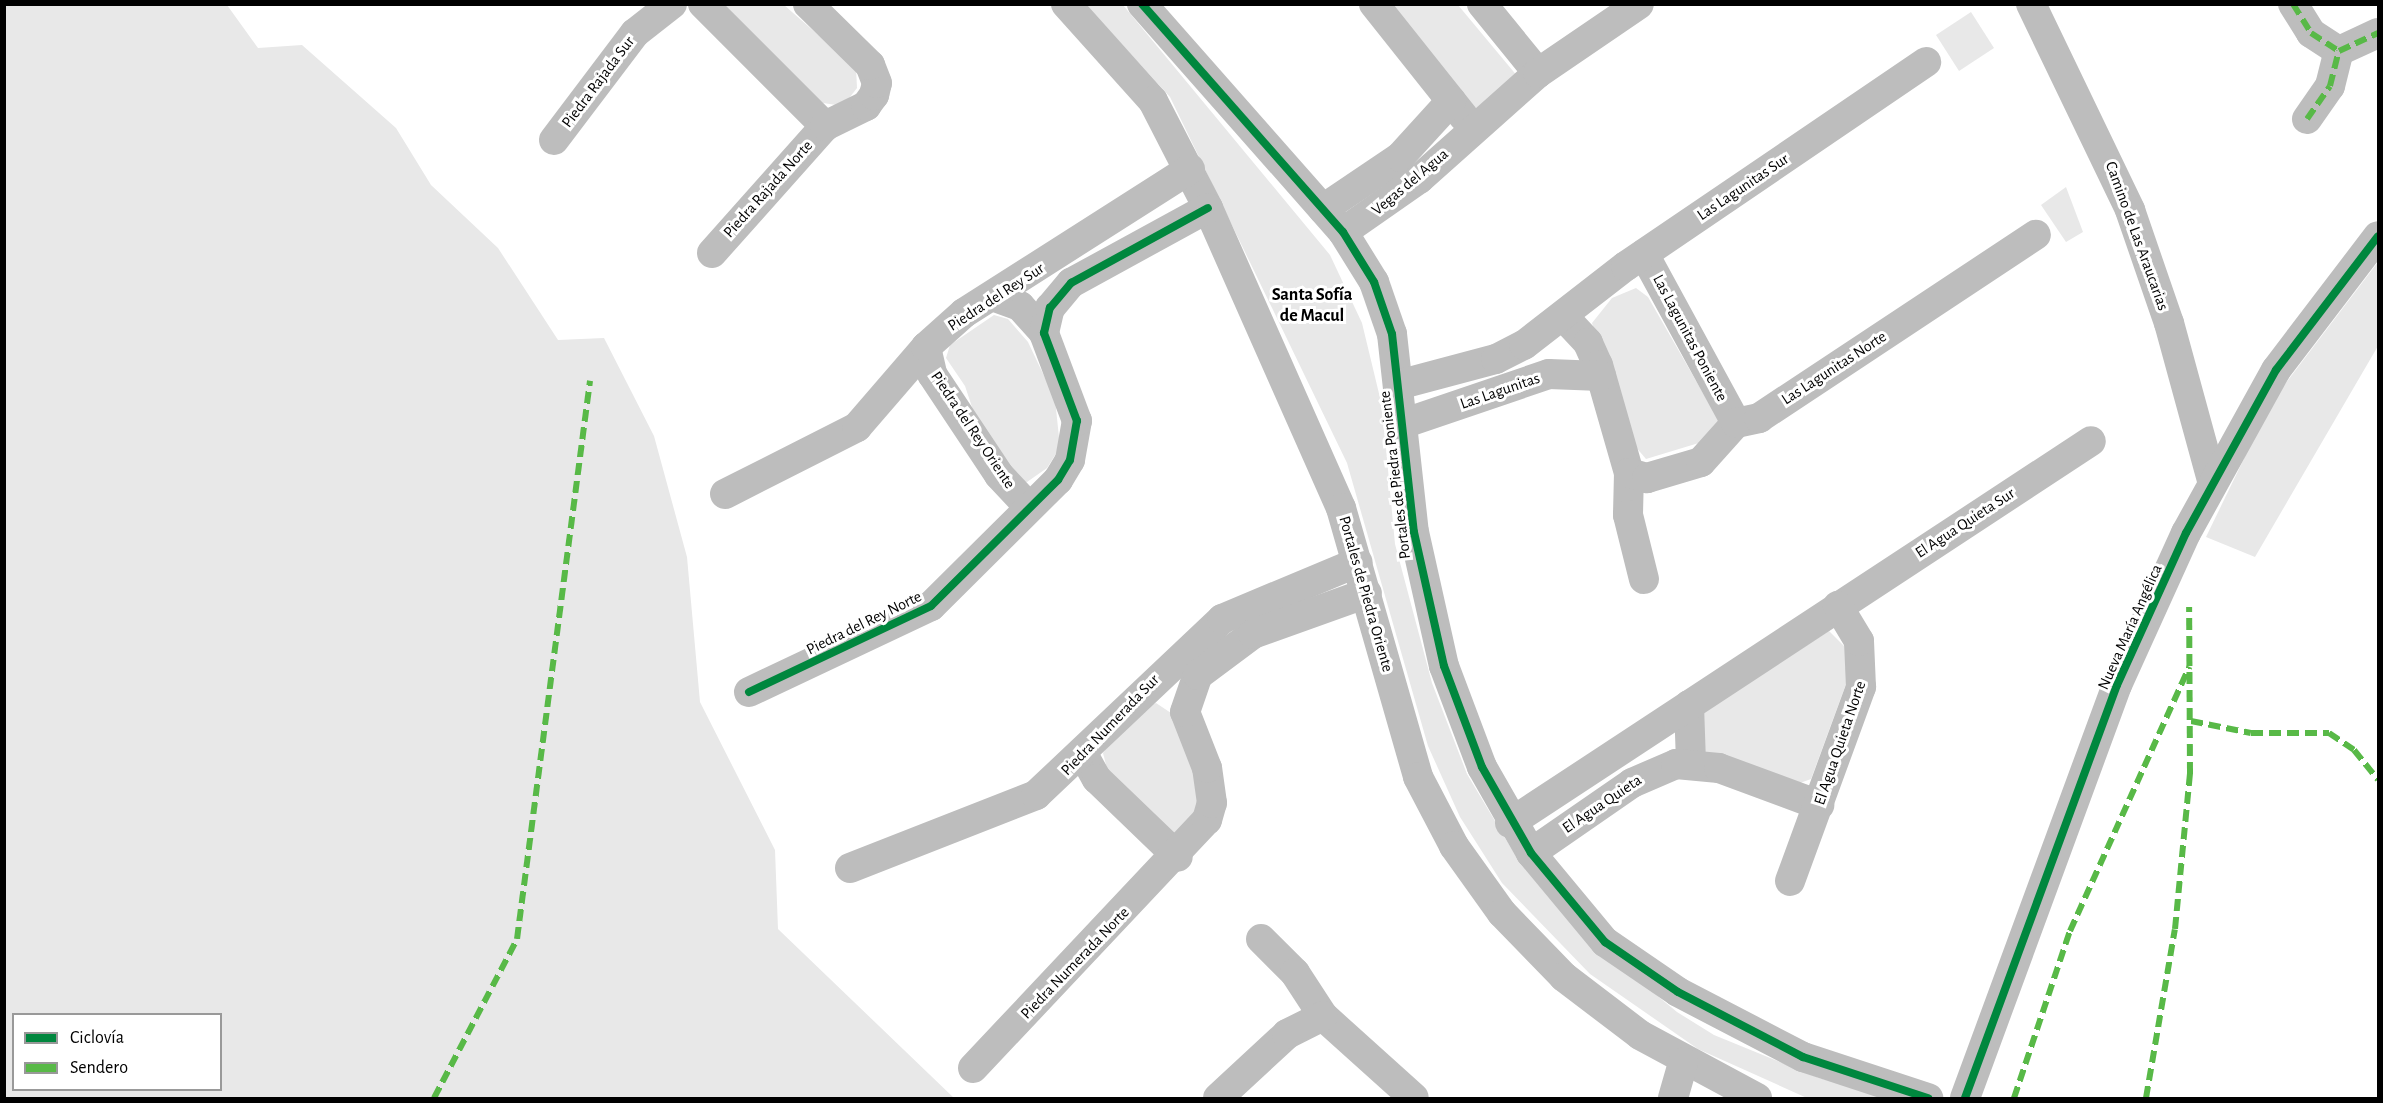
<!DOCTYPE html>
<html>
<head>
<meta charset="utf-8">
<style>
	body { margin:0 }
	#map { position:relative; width:2383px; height:1103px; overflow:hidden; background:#fff; font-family:"Alegreya Sans",sans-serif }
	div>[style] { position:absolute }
	.green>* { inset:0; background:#e8e8e8 }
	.minor>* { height:30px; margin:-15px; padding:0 15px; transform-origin:15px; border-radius:15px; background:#bdbdbd }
	.quiet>* { height:6px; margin-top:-3px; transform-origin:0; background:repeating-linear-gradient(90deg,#58b947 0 12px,transparent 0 18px) }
	.cycleway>* { height:8px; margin:-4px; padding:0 4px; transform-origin:4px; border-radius:4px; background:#00873e }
	span { translate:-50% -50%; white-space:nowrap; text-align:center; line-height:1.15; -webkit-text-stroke:6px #fff; paint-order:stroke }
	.street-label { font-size:16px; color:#000 }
	.neighbourhood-label { font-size:18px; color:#000; font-weight:700 }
	.frame { position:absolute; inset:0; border:6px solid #000; pointer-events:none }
	.legend { position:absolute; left:12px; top:1013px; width:210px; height:78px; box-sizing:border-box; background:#fff; border:2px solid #999; margin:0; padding:8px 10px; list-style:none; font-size:18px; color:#000 }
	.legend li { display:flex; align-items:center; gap:12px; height:30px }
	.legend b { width:30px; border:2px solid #999 }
</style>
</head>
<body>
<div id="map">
	<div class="green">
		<div style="clip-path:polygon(evenodd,5px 4px,227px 5px,258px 48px,302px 45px,396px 128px,431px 185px,498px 248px,558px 340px,604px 338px,654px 436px,687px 557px,700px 702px,775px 850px,778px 929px,954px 1098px,5px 1098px,5px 4px,14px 1014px,220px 1014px,220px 1090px,14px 1090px,14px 1014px)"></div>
		<div style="clip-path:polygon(725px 5px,784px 5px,856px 68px,857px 88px,843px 106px,823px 103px)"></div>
		<div style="clip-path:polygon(1086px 5px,1123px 5px,1330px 255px,1362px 323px,1382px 406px,1395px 544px,1432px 683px,1467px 774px,1517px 858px,1576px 929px,1677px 1012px,1714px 1035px,1819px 1078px,1890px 1098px,1807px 1098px,1698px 1049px,1590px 974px,1502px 883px,1460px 817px,1428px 746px,1347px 463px,1170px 97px)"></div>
		<div style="clip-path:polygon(1391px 5px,1458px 5px,1518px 77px,1477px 111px)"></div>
		<div style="clip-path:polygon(1971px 12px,1994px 48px,1959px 71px,1936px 35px)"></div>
		<div style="clip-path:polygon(2066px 187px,2083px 232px,2066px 242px,2041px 205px)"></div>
		<div style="clip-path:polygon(2378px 262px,2378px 346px,2255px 557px,2206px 537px,2272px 401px)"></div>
		<div style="clip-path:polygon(1636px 288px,1648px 297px,1719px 421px,1702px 442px,1646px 459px,1629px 439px,1592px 323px,1612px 298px)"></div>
		<div style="clip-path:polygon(994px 315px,1008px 319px,1028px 342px,1055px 399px,1060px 447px,1047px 468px,1027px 482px,1019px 481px,975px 416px,965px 386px,946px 358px,950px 345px)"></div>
		<div style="clip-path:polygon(1829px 631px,1845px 647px,1850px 673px,1811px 779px,1800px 783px,1703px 751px,1698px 715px)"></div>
		<div style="clip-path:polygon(1156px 703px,1174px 715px,1202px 796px,1194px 821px,1176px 839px,1110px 780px,1103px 753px,1134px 713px)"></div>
	</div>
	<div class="minor">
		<div style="left:703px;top:4px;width:173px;rotate:45deg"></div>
		<div style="left:1066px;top:4px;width:130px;rotate:48.1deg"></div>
		<div style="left:1153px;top:101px;width:120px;rotate:62.8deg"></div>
		<div style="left:1208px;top:208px;width:328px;rotate:66.1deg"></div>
		<div style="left:1341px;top:508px;width:280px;rotate:74deg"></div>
		<div style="left:1418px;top:777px;width:78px;rotate:62.4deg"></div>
		<div style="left:1454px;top:846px;width:82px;rotate:54.4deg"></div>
		<div style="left:1502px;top:913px;width:89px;rotate:45.9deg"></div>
		<div style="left:1564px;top:977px;width:96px;rotate:37.3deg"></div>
		<div style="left:1640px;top:1035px;width:133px;rotate:28.3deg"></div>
		<div style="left:1142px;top:4px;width:304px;rotate:48.6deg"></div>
		<div style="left:1343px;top:232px;width:59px;rotate:58.2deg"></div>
		<div style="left:1374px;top:282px;width:55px;rotate:70.9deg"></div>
		<div style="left:1392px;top:334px;width:199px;rotate:83.7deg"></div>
		<div style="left:1414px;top:532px;width:137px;rotate:77.4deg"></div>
		<div style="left:1444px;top:666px;width:108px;rotate:69.4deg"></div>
		<div style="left:1482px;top:767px;width:99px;rotate:60.3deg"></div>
		<div style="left:1531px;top:853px;width:116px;rotate:50.3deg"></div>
		<div style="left:1605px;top:942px;width:88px;rotate:34.4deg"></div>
		<div style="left:1678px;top:992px;width:141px;rotate:27.5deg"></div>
		<div style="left:1803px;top:1057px;width:132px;rotate:18.2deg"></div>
		<div style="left:1374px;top:4px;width:144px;rotate:51.5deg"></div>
		<div style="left:1482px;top:4px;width:89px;rotate:50.9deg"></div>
		<div style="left:2031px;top:4px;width:229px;rotate:64.3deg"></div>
		<div style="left:2130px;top:210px;width:120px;rotate:71deg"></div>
		<div style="left:2169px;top:323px;width:163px;rotate:74.7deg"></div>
		<div style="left:2293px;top:4px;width:34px;rotate:58deg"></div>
		<div style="left:2311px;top:33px;width:33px;rotate:33deg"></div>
		<div style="left:2339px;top:51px;width:43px;rotate:-24.8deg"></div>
		<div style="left:2307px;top:119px;width:40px;rotate:-55.1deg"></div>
		<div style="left:2330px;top:86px;width:36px;rotate:-76deg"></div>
		<div style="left:554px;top:140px;width:134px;rotate:-52.9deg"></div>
		<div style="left:635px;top:33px;width:47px;rotate:-38.1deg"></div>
		<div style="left:1323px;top:209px;width:93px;rotate:-34deg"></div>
		<div style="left:1400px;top:157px;width:76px;rotate:-47.7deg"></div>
		<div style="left:1343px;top:232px;width:93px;rotate:-34.9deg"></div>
		<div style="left:1419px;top:179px;width:159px;rotate:-41.7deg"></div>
		<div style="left:1538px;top:73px;width:122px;rotate:-34.3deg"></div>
		<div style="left:712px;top:253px;width:170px;rotate:-48.3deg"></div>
		<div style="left:825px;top:126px;width:46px;rotate:-26deg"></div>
		<div style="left:866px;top:106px;width:14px;rotate:-54deg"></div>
		<div style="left:874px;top:95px;width:12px;rotate:-76deg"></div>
		<div style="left:877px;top:83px;width:19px;rotate:-111deg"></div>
		<div style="left:870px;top:65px;width:87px;rotate:-135.5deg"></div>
		<div style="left:1644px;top:254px;width:192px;rotate:61.4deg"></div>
		<div style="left:992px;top:296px;width:30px;rotate:20deg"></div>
		<div style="left:1020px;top:306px;width:36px;rotate:48deg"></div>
		<div style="left:1564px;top:317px;width:35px;rotate:47deg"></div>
		<div style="left:1588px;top:343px;width:24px;rotate:66deg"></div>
		<div style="left:1598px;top:365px;width:112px;rotate:74deg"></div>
		<div style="left:1629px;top:473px;width:42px;rotate:91.4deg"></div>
		<div style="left:1628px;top:515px;width:66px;rotate:76deg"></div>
		<div style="left:926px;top:347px;width:28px;rotate:77deg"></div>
		<div style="left:932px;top:374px;width:121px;rotate:56.4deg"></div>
		<div style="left:999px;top:475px;width:44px;rotate:46.8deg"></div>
		<div style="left:1398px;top:385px;width:101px;rotate:-14.9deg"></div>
		<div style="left:1496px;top:359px;width:31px;rotate:-27deg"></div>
		<div style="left:1524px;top:345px;width:129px;rotate:-37.8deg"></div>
		<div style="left:1626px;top:266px;width:363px;rotate:-34.2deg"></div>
		<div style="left:1402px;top:424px;width:155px;rotate:-18.8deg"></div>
		<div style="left:1549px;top:374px;width:52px;rotate:2.2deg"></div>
		<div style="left:1629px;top:473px;width:19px;rotate:16deg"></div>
		<div style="left:1647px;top:478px;width:56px;rotate:-16.5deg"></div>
		<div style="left:1701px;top:462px;width:52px;rotate:-48.1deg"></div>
		<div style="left:1736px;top:423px;width:24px;rotate:-12deg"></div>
		<div style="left:1759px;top:418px;width:332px;rotate:-33.5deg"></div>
		<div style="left:725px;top:494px;width:148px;rotate:-26.9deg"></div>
		<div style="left:857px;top:427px;width:106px;rotate:-49.2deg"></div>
		<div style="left:926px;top:347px;width:51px;rotate:-41.8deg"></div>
		<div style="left:964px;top:313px;width:268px;rotate:-32.5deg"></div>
		<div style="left:749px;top:692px;width:201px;rotate:-25.3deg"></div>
		<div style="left:931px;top:606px;width:179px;rotate:-44.8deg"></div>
		<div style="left:1058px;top:480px;width:23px;rotate:-59deg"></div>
		<div style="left:1070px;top:460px;width:40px;rotate:-80deg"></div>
		<div style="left:1077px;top:421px;width:94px;rotate:-110.6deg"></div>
		<div style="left:1044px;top:333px;width:26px;rotate:-77deg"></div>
		<div style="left:1050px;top:308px;width:33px;rotate:-50deg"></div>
		<div style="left:1071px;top:283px;width:156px;rotate:-28.7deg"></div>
		<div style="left:1689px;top:705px;width:58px;rotate:88deg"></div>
		<div style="left:1084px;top:756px;width:26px;rotate:61deg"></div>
		<div style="left:1097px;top:779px;width:112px;rotate:43.9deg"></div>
		<div style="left:1510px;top:823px;width:695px;rotate:-33.32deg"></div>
		<div style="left:1531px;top:853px;width:123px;rotate:-34.7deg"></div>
		<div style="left:1632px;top:783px;width:48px;rotate:-23.4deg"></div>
		<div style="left:1676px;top:764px;width:43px;rotate:5.3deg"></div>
		<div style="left:1719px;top:768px;width:107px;rotate:20.3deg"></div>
		<div style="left:850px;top:868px;width:200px;rotate:-21.4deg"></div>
		<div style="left:1036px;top:795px;width:256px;rotate:-43.4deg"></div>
		<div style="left:1222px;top:619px;width:147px;rotate:-22.7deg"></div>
		<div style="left:1790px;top:881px;width:207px;rotate:-69.9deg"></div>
		<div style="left:1861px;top:687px;width:46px;rotate:-92.5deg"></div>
		<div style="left:1859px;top:641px;width:41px;rotate:-121deg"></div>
		<div style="left:1261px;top:939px;width:48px;rotate:45deg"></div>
		<div style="left:1295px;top:973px;width:51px;rotate:56.9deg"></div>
		<div style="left:1323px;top:1016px;width:122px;rotate:42deg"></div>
		<div style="left:973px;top:1068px;width:341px;rotate:-46.7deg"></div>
		<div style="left:1207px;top:820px;width:18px;rotate:-74deg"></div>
		<div style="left:1212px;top:803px;width:35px;rotate:-98deg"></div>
		<div style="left:1207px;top:768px;width:60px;rotate:-111.4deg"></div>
		<div style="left:1185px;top:712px;width:39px;rotate:-71deg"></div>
		<div style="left:1198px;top:675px;width:69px;rotate:-36.7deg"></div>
		<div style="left:1253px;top:634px;width:121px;rotate:-19.8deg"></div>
		<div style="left:1218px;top:1098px;width:94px;rotate:-42.8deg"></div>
		<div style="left:1287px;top:1034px;width:40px;rotate:-26.6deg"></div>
		<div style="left:1673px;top:1098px;width:37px;rotate:-74deg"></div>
		<div style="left:1965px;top:1098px;width:440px;rotate:-69.8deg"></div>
		<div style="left:2117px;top:685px;width:167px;rotate:-65.6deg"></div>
		<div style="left:2186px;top:533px;width:186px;rotate:-61.1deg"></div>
		<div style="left:2276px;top:370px;width:168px;rotate:-52.7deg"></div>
	</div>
	<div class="quiet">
		<div style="left:2293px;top:4px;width:34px;rotate:58deg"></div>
		<div style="left:2311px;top:33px;width:33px;rotate:33deg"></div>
		<div style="left:2339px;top:51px;width:43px;rotate:-24.8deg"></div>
		<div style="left:2307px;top:119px;width:40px;rotate:-55.1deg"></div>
		<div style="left:2330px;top:86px;width:36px;rotate:-76deg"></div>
		<div style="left:2191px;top:721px;width:61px;rotate:11.3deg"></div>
		<div style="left:2251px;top:733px;width:78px"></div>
		<div style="left:2329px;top:733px;width:30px;rotate:34deg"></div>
		<div style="left:2354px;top:750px;width:38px;rotate:51deg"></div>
		<div style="left:434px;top:1098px;width:179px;rotate:-62.4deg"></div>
		<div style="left:517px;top:939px;width:563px;rotate:-82.55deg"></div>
		<div style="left:2014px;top:1098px;width:176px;rotate:-71.5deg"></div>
		<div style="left:2070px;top:931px;width:290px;rotate:-65.7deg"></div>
		<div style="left:2146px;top:1098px;width:171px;rotate:-80.3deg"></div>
		<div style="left:2175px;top:929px;width:156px;rotate:-84.5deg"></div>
		<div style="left:2190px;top:774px;width:167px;rotate:-90.3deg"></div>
	</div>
	<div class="cycleway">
		<div style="left:1142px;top:4px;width:304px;rotate:48.6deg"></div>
		<div style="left:1343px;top:232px;width:59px;rotate:58.2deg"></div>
		<div style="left:1374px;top:282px;width:55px;rotate:70.9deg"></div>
		<div style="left:1392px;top:334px;width:199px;rotate:83.7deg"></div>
		<div style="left:1414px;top:532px;width:137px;rotate:77.4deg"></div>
		<div style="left:1444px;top:666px;width:108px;rotate:69.4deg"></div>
		<div style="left:1482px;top:767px;width:99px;rotate:60.3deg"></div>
		<div style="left:1531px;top:853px;width:116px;rotate:50.3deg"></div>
		<div style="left:1605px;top:942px;width:88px;rotate:34.4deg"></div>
		<div style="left:1678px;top:992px;width:141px;rotate:27.5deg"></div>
		<div style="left:1803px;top:1057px;width:132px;rotate:18.2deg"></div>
		<div style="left:749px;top:692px;width:201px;rotate:-25.3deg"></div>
		<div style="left:931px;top:606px;width:179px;rotate:-44.8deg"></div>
		<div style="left:1058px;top:480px;width:23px;rotate:-59deg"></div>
		<div style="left:1070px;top:460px;width:40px;rotate:-80deg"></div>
		<div style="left:1077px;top:421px;width:94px;rotate:-110.6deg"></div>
		<div style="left:1044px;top:333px;width:26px;rotate:-77deg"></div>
		<div style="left:1050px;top:308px;width:33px;rotate:-50deg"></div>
		<div style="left:1071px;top:283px;width:156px;rotate:-28.7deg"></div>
		<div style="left:1965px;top:1098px;width:440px;rotate:-69.8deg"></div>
		<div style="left:2117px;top:685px;width:167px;rotate:-65.6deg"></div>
		<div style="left:2186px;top:533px;width:186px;rotate:-61.1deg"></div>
		<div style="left:2276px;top:370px;width:168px;rotate:-52.7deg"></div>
	</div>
	<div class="street-label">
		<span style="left:598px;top:82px;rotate:-53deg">Piedra Rajada Sur</span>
		<span style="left:1410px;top:182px;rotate:-40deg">Vegas del Agua</span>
		<span style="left:1743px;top:187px;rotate:-34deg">Las Lagunitas Sur</span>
		<span style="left:768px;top:189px;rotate:-48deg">Piedra Rajada Norte</span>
		<span style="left:2137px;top:236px;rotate:70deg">Camino de Las Araucarias</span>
		<span style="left:996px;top:297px;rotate:-33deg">Piedra del Rey Sur</span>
		<span style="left:1690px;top:338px;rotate:62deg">Las Lagunitas Poniente</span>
		<span style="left:1834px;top:368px;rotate:-33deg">Las Lagunitas Norte</span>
		<span style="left:1500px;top:391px;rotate:-19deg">Las Lagunitas</span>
		<span style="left:973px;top:430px;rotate:56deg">Piedra del Rey Oriente</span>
		<span style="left:1395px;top:475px;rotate:-97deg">Portales de Piedra Poniente</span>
		<span style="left:1965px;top:523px;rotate:-33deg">El Agua Quieta Sur</span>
		<span style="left:1366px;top:594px;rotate:74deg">Portales de Piedra Oriente</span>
		<span style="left:864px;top:623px;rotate:-26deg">Piedra del Rey Norte</span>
		<span style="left:2130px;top:627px;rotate:-66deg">Nueva María Angélica</span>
		<span style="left:1110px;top:725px;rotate:-46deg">Piedra Numerada Sur</span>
		<span style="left:1840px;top:743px;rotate:-71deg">El Agua Quieta Norte</span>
		<span style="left:1602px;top:804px;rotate:-34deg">El Agua Quieta</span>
		<span style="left:1075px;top:963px;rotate:-46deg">Piedra Numerada Norte</span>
	</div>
	<div class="neighbourhood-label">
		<span style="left:1312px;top:306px">Santa Sofía<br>de Macul</span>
	</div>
	<div class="frame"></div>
	<ul class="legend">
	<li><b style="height:8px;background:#00873e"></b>Ciclovía</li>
	<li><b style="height:8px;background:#58b947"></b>Sendero</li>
	</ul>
</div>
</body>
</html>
